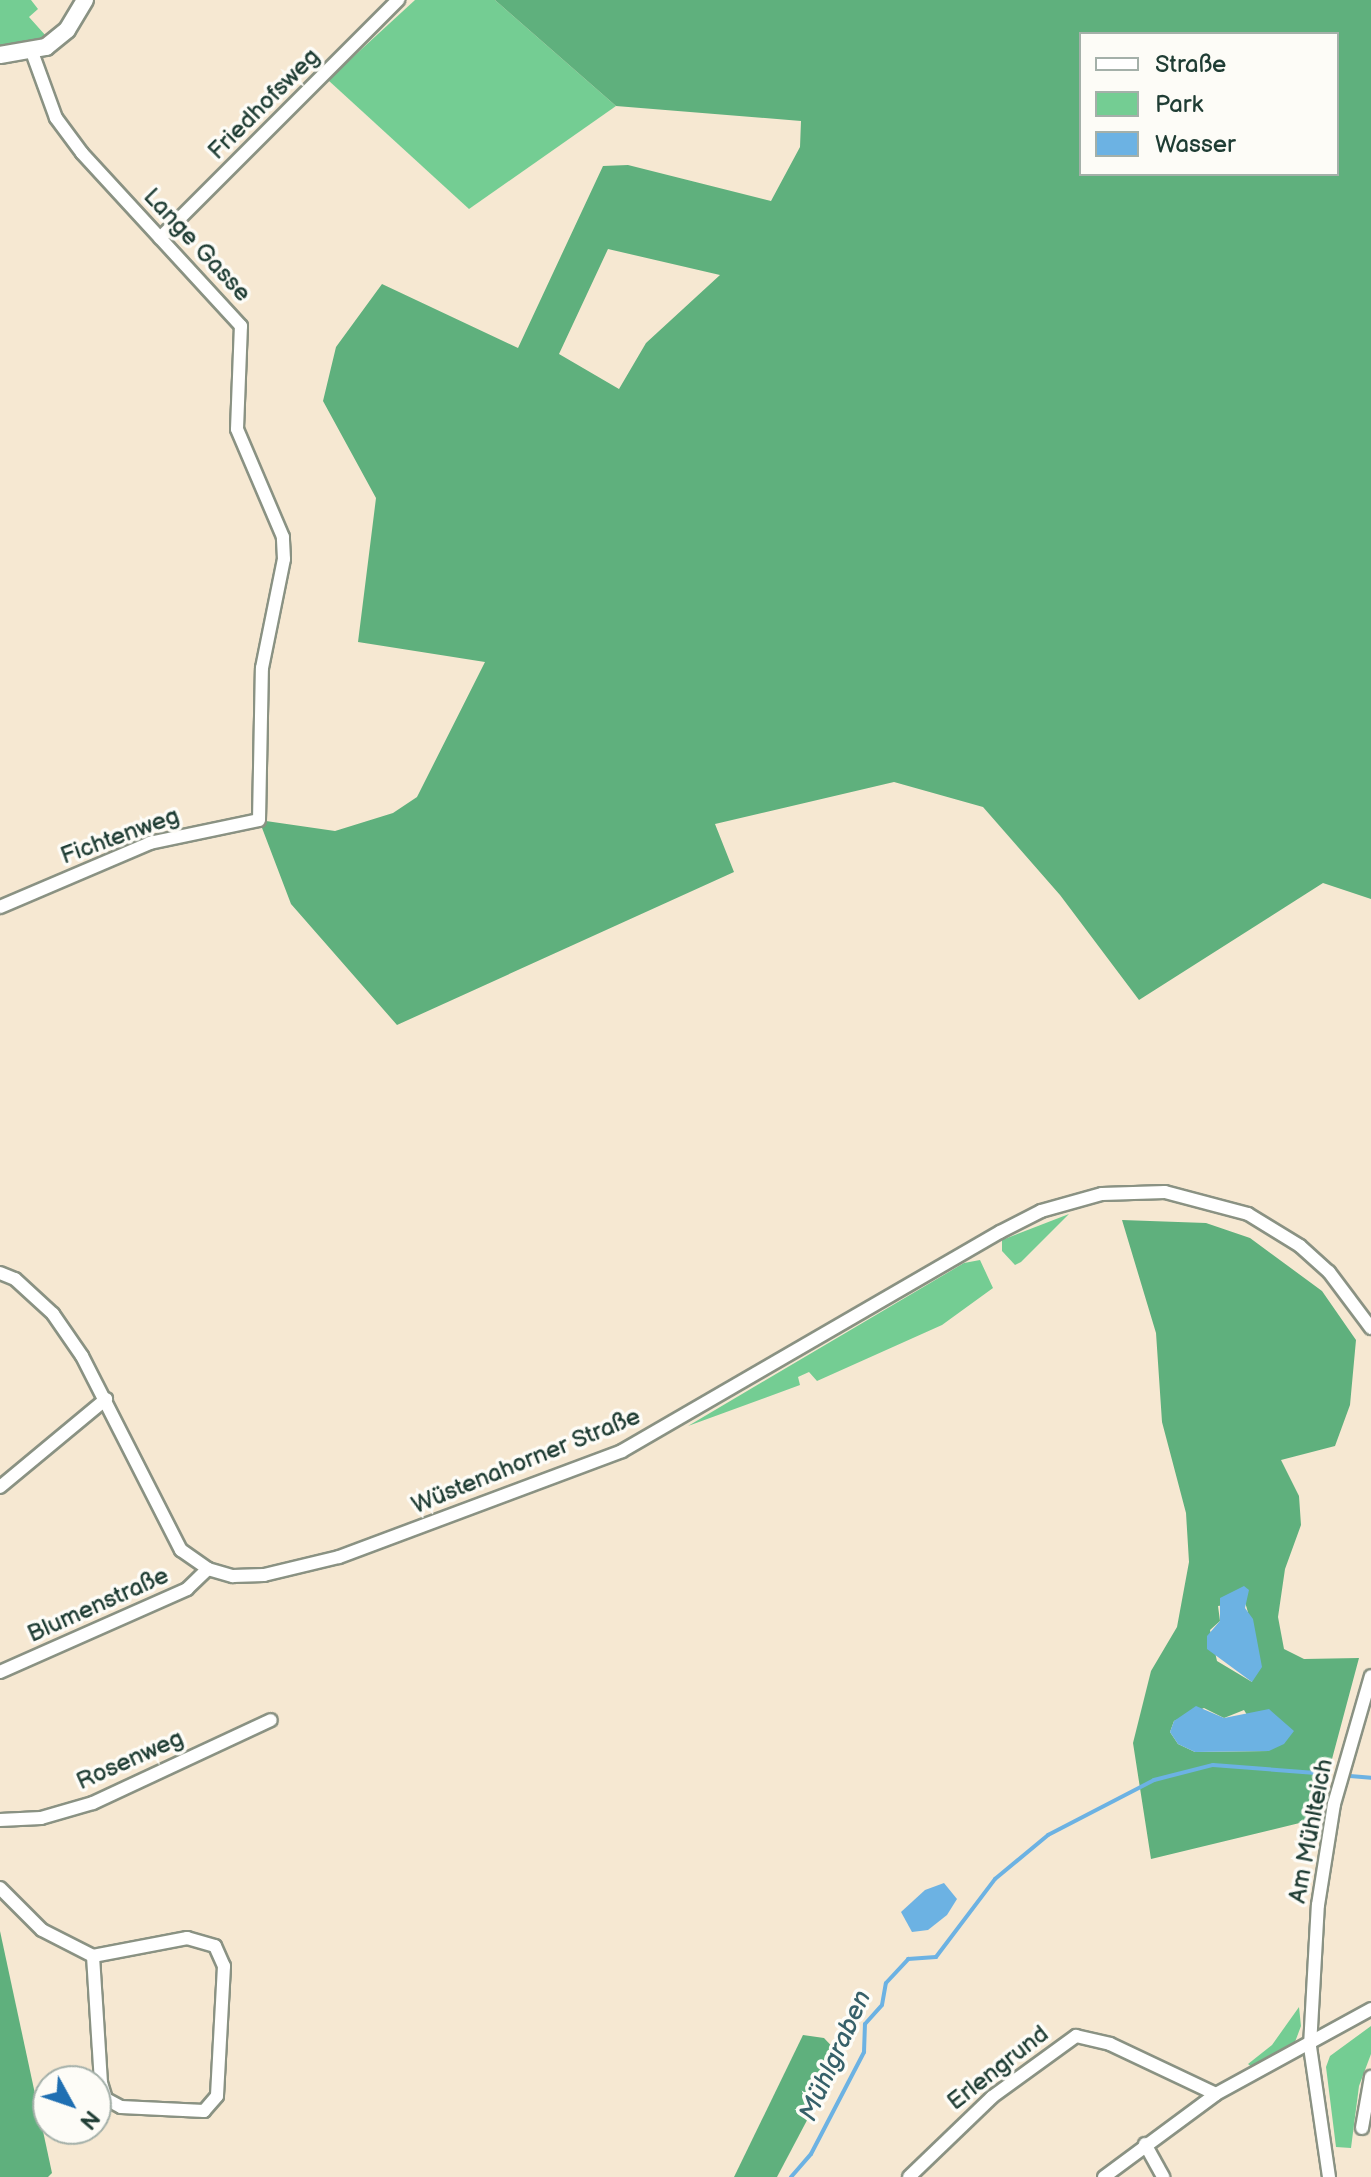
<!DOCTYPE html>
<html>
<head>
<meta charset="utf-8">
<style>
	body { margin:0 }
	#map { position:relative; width:1371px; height:2177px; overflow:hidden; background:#f6e8d2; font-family:"Balsamiq Sans",sans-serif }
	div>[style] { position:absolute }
	.green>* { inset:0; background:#74cd93 }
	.forest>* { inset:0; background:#5fb07d }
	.water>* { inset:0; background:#6cb2e3 }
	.stream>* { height:4px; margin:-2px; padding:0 2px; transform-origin:2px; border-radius:2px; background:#6cb2e3 }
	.roads { filter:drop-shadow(2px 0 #8a9283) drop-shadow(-2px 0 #8a9283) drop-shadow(0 2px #8a9283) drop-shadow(0 -2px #8a9283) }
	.minor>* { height:12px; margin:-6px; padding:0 6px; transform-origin:6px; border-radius:6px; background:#fff }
	.tertiary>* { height:16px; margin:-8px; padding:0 8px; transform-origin:8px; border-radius:8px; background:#fff }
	span { translate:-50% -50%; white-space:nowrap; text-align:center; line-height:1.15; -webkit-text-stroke:7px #fdfcf7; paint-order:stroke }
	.street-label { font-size:24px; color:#1f3d34 }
	.water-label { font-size:26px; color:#366069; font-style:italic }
	.legend { position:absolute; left:1079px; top:32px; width:260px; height:144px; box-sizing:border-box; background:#fdfcf7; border:2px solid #a4b0a9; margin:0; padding:10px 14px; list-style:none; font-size:24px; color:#1f3d34 }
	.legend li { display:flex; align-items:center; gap:16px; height:40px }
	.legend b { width:40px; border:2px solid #a4b0a9 }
	.north { position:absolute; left:32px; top:2065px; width:80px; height:80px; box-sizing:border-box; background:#fdfcf7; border:2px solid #a4b0a9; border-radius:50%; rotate:130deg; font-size:22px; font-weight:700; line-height:32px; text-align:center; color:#1f3d34 }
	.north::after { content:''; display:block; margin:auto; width:28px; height:36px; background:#1f6fb2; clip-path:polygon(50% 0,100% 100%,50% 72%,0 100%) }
</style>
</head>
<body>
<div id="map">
	<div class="green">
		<div style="clip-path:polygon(0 0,31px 0,38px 9px,29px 17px,46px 36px,25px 46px,0 46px)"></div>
		<div style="clip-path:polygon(415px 0,495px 0,616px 106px,469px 209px,328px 80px)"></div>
		<div style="clip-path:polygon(1069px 1214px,1021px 1262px,1015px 1265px,1002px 1251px,1002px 1240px)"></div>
		<div style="clip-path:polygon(980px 1260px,993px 1288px,942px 1325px,817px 1381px,809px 1372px,798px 1377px,800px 1385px,688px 1426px,964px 1263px)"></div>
		<div style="clip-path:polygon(1299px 2007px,1301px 2026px,1295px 2042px,1253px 2068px,1248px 2064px,1272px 2045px)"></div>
		<div style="clip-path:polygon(1371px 2026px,1371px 2054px,1359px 2086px,1351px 2148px,1336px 2147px,1326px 2067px,1330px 2056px)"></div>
	</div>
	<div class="forest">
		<div style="clip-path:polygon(evenodd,495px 0,1371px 0,1371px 899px,1323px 883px,1139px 1000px,1060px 895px,983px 807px,894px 782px,715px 824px,734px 872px,397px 1025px,291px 904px,259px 820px,335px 831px,393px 813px,417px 797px,485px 662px,358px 642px,376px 498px,323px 401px,336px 347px,382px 284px,518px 348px,603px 166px,628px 165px,771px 201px,800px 147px,801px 121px,616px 106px,495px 0,1081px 34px,1337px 34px,1337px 174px,1081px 174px,1081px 34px,495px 0,608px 249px,720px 275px,646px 343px,619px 389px,559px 354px,608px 249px)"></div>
		<div style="clip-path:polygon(evenodd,1122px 1220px,1206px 1223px,1250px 1238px,1322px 1291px,1356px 1340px,1350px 1405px,1335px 1446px,1281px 1460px,1299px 1496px,1301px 1525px,1285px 1569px,1278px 1617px,1284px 1649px,1304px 1659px,1359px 1658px,1316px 1819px,1151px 1859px,1133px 1743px,1151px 1671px,1177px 1627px,1189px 1562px,1186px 1513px,1162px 1422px,1156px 1333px,1122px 1220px,1245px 1602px,1249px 1616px,1252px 1682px,1217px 1661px,1210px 1630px,1220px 1621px,1218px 1606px,1245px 1602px,1122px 1220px,1204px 1708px,1224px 1718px,1244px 1710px,1269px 1751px,1195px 1752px,1178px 1744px,1170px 1732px,1174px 1721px,1204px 1708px)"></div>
		<div style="clip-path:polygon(0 1931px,52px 2173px,48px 2177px,0 2177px)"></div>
		<div style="clip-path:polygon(803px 2035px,824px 2038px,841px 2056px,777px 2177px,734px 2177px)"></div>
	</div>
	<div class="water">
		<div style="clip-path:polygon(1244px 1586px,1249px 1590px,1245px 1608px,1253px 1619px,1262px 1667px,1252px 1682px,1207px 1649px,1207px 1636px,1220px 1621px,1220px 1598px)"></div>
		<div style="clip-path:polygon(1196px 1706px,1224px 1718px,1269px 1709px,1294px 1731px,1284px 1744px,1269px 1751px,1195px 1752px,1178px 1744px,1170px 1732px,1174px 1721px)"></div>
		<div style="clip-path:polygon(944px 1883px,957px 1899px,947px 1915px,928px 1930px,912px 1932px,901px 1912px,925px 1890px)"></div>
	</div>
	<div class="stream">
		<div style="left:1350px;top:1776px;width:21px;rotate:5deg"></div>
		<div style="left:791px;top:2177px;width:30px;rotate:-49deg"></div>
		<div style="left:811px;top:2154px;width:115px;rotate:-62.5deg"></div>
		<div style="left:864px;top:2052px;width:28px;rotate:-88deg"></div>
		<div style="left:865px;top:2024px;width:25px;rotate:-48deg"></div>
		<div style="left:882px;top:2005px;width:22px;rotate:-80deg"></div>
		<div style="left:886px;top:1983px;width:33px;rotate:-47deg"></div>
		<div style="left:908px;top:1959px;width:28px;rotate:-4deg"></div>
		<div style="left:936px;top:1957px;width:98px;rotate:-52.9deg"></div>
		<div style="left:995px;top:1879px;width:69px;rotate:-39.7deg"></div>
		<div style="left:1048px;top:1835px;width:119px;rotate:-27.4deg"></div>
		<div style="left:1154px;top:1780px;width:61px;rotate:-14.3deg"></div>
		<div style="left:1213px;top:1765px;width:116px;rotate:4.4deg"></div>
	</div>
	<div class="roads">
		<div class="minor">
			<div style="left:160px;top:238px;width:337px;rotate:-45deg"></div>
			<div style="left:0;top:907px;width:163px;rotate:-23.1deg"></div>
			<div style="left:150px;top:843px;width:111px;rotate:-11.9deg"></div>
			<div style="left:259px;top:820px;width:152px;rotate:-88.9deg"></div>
			<div style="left:262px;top:668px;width:111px;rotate:-78.6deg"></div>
			<div style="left:284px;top:559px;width:22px;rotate:-93deg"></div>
			<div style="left:283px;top:537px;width:117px;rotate:-113.1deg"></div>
			<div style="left:237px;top:429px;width:103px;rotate:-87.8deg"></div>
			<div style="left:241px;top:326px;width:235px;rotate:-132.6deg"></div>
			<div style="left:82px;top:153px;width:44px;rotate:-126.6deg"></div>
			<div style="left:56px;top:118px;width:70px;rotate:-110deg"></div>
			<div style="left:0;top:1273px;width:16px;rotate:22deg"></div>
			<div style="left:15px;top:1279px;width:52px;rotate:42.6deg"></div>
			<div style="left:53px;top:1314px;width:51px;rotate:55.4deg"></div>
			<div style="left:82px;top:1356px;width:218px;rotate:63deg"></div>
			<div style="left:181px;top:1550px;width:33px;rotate:35deg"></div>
			<div style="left:208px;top:1569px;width:26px;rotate:16deg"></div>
			<div style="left:233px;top:1576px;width:31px;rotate:-2deg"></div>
			<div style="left:264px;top:1575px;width:77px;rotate:-13.5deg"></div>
			<div style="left:339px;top:1557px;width:302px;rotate:-20.5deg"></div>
			<div style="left:622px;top:1451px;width:437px;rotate:-30.1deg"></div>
			<div style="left:1000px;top:1232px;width:46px;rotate:-27.1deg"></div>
			<div style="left:1041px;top:1211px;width:63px;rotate:-15.6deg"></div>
			<div style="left:1102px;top:1194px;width:63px;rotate:-1.8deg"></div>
			<div style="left:1165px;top:1192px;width:86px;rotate:14.8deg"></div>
			<div style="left:1248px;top:1214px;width:61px;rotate:31.6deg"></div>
			<div style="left:1300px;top:1246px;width:39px;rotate:42deg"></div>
			<div style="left:1329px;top:1272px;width:70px;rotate:53.1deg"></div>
			<div style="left:0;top:1487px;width:138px;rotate:-39.7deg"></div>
			<div style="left:0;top:1672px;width:205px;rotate:-23.9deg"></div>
			<div style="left:187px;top:1589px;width:29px;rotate:-44deg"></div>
			<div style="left:0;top:1820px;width:41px;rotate:-2.8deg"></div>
			<div style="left:41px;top:1818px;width:54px;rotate:-16.1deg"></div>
			<div style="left:93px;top:1803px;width:196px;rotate:-25deg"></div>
			<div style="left:0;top:1888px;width:59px;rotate:45deg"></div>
			<div style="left:42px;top:1930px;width:57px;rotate:27deg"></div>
			<div style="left:93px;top:1956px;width:96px;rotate:-10.8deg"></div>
			<div style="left:187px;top:1938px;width:29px;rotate:16deg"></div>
			<div style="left:215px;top:1946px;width:22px;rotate:66deg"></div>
			<div style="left:224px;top:1966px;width:130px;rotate:93.1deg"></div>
			<div style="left:217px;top:2096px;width:20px;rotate:131deg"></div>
			<div style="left:204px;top:2111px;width:83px;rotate:-177.2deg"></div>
			<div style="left:121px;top:2107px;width:17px;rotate:-152deg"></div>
			<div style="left:106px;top:2099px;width:17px;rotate:-107deg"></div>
			<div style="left:101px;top:2083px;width:127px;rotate:-93.6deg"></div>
			<div style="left:1362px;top:2128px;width:52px;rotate:-80deg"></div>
			<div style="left:1145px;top:2144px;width:38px;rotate:61deg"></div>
			<div style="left:909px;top:2177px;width:115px;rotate:-43.9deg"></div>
			<div style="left:992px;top:2097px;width:104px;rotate:-36deg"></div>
			<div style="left:1076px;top:2036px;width:35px;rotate:13deg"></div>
			<div style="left:1110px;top:2044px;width:117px;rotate:25.3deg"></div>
			<div style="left:1104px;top:2177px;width:139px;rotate:-36.5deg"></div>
			<div style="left:1216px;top:2094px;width:177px;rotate:-28.7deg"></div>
			<div style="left:1329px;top:2177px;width:132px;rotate:-98.3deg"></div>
			<div style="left:1310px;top:2046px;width:141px;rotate:-86.8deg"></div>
			<div style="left:1318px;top:1905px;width:102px;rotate:-81deg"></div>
			<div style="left:1334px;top:1804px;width:133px;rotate:-73.9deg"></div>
		</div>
		<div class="tertiary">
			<div style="left:0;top:55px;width:47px;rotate:-9.9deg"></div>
			<div style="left:46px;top:47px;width:27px;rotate:-39deg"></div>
			<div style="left:67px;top:30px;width:35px;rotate:-59deg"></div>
		</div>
	</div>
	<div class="street-label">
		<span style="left:264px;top:104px;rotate:-45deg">Friedhofsweg</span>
		<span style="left:197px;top:245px;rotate:47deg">Lange Gasse</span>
		<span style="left:120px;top:836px;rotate:-20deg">Fichtenweg</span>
		<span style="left:526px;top:1461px;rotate:-22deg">Wüstenahorner Straße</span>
		<span style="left:98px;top:1605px;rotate:-24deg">Blumenstraße</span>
		<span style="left:130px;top:1760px;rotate:-24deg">Rosenweg</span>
		<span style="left:1311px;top:1831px;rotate:-79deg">Am Mühlteich</span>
		<span style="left:998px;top:2068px;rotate:-38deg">Erlengrund</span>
	</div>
	<div class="water-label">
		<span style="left:836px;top:2056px;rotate:-66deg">Mühlgraben</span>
	</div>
	<ul class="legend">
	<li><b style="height:10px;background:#fff"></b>Straße</li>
	<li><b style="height:22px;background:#74cd93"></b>Park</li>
	<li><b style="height:22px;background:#6cb2e3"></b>Wasser</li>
	</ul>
	<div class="north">N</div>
</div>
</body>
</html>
